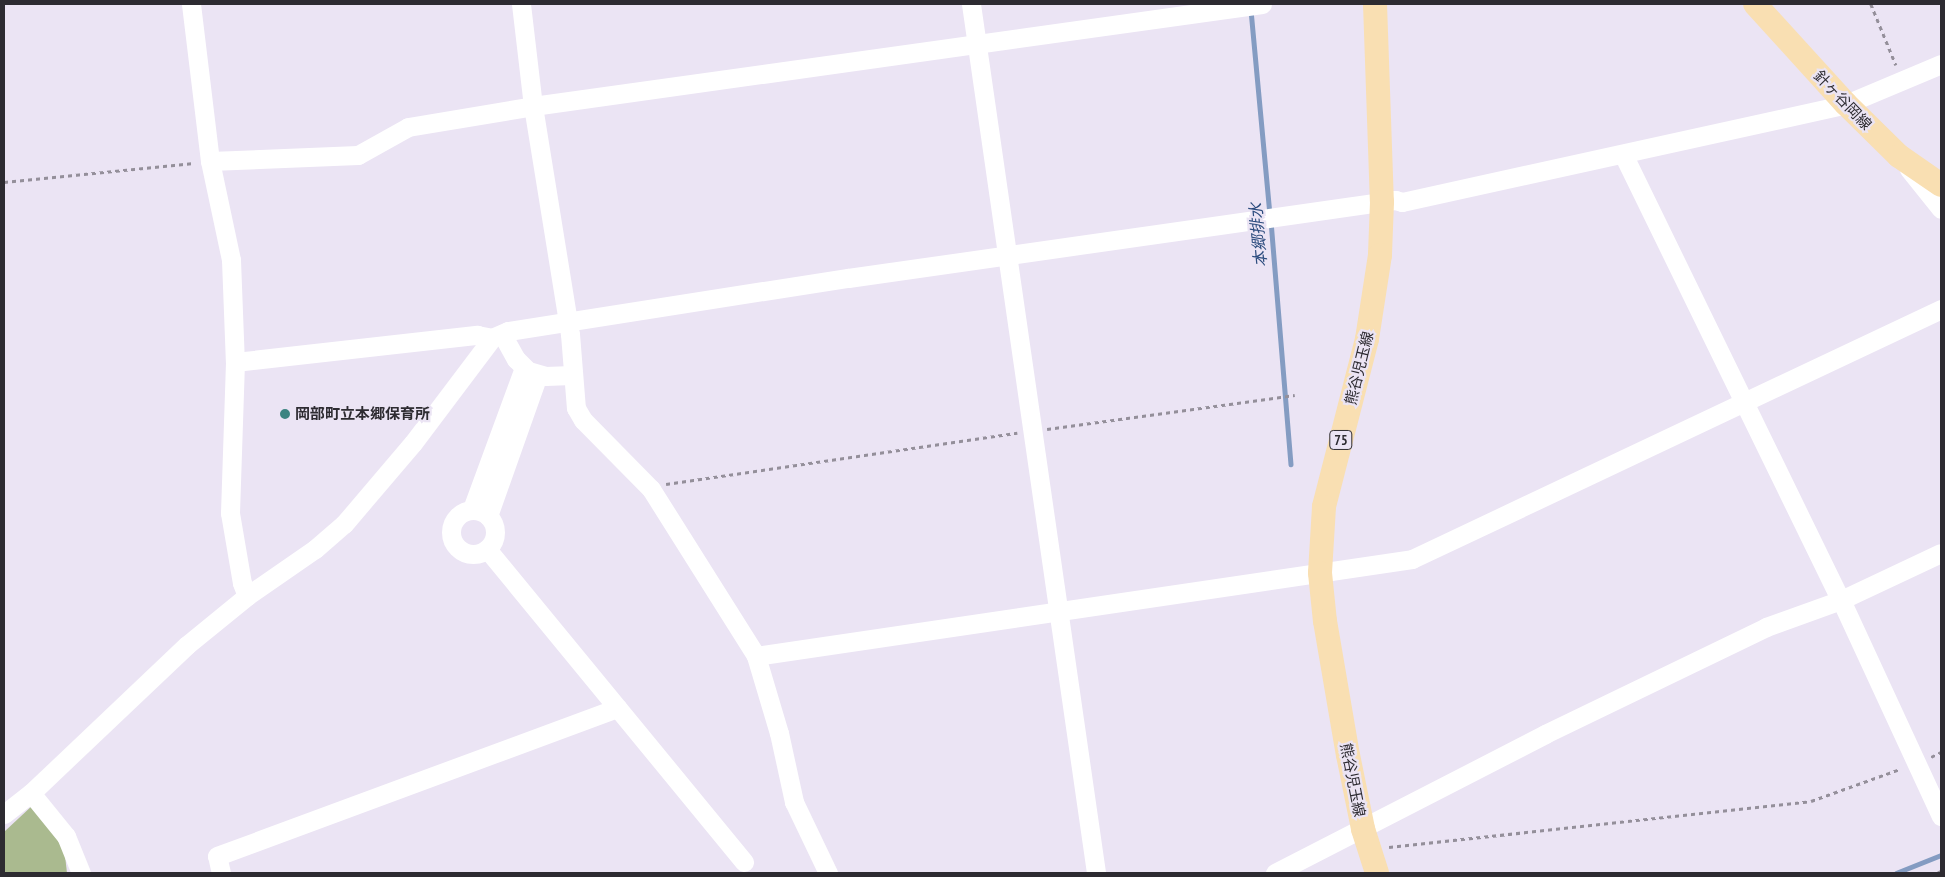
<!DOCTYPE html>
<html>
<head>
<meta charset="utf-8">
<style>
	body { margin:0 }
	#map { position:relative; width:1945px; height:877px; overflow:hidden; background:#ebe4f4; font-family:"PT Sans Narrow","Noto Sans JP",sans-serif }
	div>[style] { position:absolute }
	.forest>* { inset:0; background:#aaba8f }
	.stream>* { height:4.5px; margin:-2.25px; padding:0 2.25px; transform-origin:2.25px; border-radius:2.25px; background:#849cc2 }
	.path>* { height:2.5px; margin-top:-1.25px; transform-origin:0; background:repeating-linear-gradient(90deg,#948f9a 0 4px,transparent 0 8px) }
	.minor>* { height:19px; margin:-9.5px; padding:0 9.5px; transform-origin:9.5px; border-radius:9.5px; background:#fff }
	.minor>.ring { margin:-9.5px; padding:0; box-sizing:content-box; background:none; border:19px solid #fff; border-radius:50% }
	.major>* { height:24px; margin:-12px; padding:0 12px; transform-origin:12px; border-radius:12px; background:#f9dfb2 }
	.dots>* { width:14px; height:14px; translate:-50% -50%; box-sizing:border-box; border:2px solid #ebe4f4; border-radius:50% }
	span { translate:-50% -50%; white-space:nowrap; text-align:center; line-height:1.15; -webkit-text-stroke:4.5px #ebe4f4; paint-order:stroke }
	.shield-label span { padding:1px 4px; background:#ebe4f4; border:1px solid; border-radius:4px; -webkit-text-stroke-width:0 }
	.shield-label { font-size:14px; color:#2d2b31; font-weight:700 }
	.street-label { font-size:15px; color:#2d2b31 }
	.poi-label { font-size:15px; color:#2d2b31; font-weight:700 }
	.left { translate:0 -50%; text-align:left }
	.water-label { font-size:16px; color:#2c4c7e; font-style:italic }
	.frame { position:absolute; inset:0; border:5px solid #2d2b31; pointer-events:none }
</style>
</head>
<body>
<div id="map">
	<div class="forest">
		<div style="clip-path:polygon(34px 804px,64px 847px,67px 873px,4px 873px,4px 832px)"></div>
	</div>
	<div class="stream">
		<div style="left:1251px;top:10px;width:205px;rotate:84.7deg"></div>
		<div style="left:1271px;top:221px;width:244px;rotate:85.3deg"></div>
		<div style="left:1896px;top:873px;width:48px;rotate:-21.8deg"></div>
	</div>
	<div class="path">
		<div style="left:1871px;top:4px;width:66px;rotate:67.7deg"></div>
		<div style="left:4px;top:182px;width:191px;rotate:-5.7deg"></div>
		<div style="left:1047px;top:429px;width:250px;rotate:-7.8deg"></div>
		<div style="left:666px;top:484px;width:355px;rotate:-8.3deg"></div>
		<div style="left:1931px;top:757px;width:11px;rotate:-27deg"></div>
		<div style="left:1389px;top:847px;width:424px;rotate:-6.2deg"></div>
		<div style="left:1811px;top:801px;width:95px;rotate:-19.8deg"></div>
		<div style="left:1937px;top:873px;width:4px;rotate:-27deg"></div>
	</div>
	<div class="minor">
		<div style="left:191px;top:4px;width:158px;rotate:83.1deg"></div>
		<div style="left:210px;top:161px;width:101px;rotate:78deg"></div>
		<div style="left:231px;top:260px;width:102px;rotate:87.8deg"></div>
		<div style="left:235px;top:362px;width:151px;rotate:91.9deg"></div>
		<div style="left:230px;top:513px;width:71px;rotate:80.3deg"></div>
		<div style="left:242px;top:583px;width:14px;rotate:69deg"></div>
		<div style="left:521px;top:4px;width:103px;rotate:83.3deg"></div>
		<div style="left:533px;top:106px;width:231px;rotate:80.8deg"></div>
		<div style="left:570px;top:334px;width:74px;rotate:85.4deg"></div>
		<div style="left:576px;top:408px;width:14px;rotate:60deg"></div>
		<div style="left:583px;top:420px;width:97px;rotate:45.4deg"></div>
		<div style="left:651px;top:489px;width:197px;rotate:57.8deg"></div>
		<div style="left:756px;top:656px;width:80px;rotate:73.4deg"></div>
		<div style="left:779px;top:733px;width:71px;rotate:77.7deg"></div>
		<div style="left:794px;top:802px;width:79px;rotate:64.4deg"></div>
		<div style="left:971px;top:4px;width:878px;rotate:81.81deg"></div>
		<div style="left:1623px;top:154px;width:496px;rotate:64deg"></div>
		<div style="left:1841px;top:600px;width:238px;rotate:65.2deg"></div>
		<div style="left:210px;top:161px;width:148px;rotate:-2.3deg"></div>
		<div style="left:358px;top:155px;width:57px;rotate:-29.2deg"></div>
		<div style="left:408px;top:127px;width:127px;rotate:-9.5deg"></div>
		<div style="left:533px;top:106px;width:736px;rotate:-7.96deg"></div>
		<div style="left:1909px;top:169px;width:51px;rotate:51.3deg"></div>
		<div style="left:502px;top:334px;width:29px;rotate:61deg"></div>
		<div style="left:516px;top:359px;width:17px;rotate:45deg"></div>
		<div style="left:528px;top:371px;width:18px;rotate:16deg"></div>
		<div style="left:545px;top:376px;width:27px;rotate:-2deg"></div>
		<div style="left:235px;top:362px;width:244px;rotate:-6.4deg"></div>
		<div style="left:477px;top:335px;width:15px;rotate:11deg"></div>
		<div style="left:472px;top:509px;width:150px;rotate:-69.8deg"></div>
		<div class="ring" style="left:451px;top:510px;width:25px;height:25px"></div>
		<div style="left:488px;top:516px;width:150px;rotate:-70.5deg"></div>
		<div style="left:487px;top:549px;width:405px;rotate:50.6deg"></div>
		<div style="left:756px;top:656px;width:663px;rotate:-8.41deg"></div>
		<div style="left:1412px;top:559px;width:585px;rotate:-25.29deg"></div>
		<div style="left:31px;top:793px;width:55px;rotate:50.9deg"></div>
		<div style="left:66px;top:836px;width:40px;rotate:68deg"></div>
		<div style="left:4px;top:814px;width:34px;rotate:-38deg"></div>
		<div style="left:31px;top:793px;width:215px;rotate:-43.5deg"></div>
		<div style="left:187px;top:645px;width:77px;rotate:-39.2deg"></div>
		<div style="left:247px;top:596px;width:83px;rotate:-34.7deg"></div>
		<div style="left:315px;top:549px;width:38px;rotate:-41deg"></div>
		<div style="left:344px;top:524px;width:106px;rotate:-49.6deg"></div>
		<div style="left:413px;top:443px;width:131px;rotate:-53deg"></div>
		<div style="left:492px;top:338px;width:17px;rotate:-24deg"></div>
		<div style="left:508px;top:331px;width:344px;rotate:-8.9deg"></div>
		<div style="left:848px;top:278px;width:553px;rotate:-8.12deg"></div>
		<div style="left:1395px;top:200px;width:7px;rotate:16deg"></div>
		<div style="left:1402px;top:202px;width:455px;rotate:-12.4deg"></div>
		<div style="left:1846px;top:104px;width:103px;rotate:-22.8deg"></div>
		<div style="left:221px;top:873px;width:17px;rotate:-103deg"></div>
		<div style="left:217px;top:856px;width:427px;rotate:-20.3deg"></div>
		<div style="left:1275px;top:873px;width:304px;rotate:-27.2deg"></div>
		<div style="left:1545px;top:734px;width:246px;rotate:-25.8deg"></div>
		<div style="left:1766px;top:627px;width:80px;rotate:-19.8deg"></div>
		<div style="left:1841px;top:600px;width:110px;rotate:-25.2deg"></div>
	</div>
	<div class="major">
		<div style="left:1375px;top:4px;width:198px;rotate:88deg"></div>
		<div style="left:1382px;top:202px;width:53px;rotate:92.2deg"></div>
		<div style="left:1380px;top:255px;width:85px;rotate:98.8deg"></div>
		<div style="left:1367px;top:339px;width:173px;rotate:104.4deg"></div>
		<div style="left:1324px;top:507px;width:66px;rotate:93.5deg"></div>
		<div style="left:1320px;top:573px;width:48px;rotate:84.1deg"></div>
		<div style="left:1325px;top:621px;width:136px;rotate:80.3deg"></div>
		<div style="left:1348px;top:755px;width:76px;rotate:78.5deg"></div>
		<div style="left:1363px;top:829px;width:46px;rotate:72.3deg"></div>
		<div style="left:1755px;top:4px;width:135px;rotate:47.7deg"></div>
		<div style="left:1846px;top:104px;width:74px;rotate:44.5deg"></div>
		<div style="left:1899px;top:156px;width:51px;rotate:34.6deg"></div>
	</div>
	<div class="dots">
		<div style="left:285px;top:414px;background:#3c8481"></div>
	</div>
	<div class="shield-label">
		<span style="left:1341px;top:440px">75</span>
	</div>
	<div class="street-label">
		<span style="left:1843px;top:100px;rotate:46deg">針ヶ谷岡線</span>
		<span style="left:1359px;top:368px;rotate:-76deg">熊谷児玉線</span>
		<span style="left:1353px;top:780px;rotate:79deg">熊谷児玉線</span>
	</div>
	<div class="poi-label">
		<span class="left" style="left:295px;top:414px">岡部町立本郷保育所</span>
	</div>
	<div class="water-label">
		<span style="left:1258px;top:235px;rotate:-95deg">本郷排水</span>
	</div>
	<div class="frame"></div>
</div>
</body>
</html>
